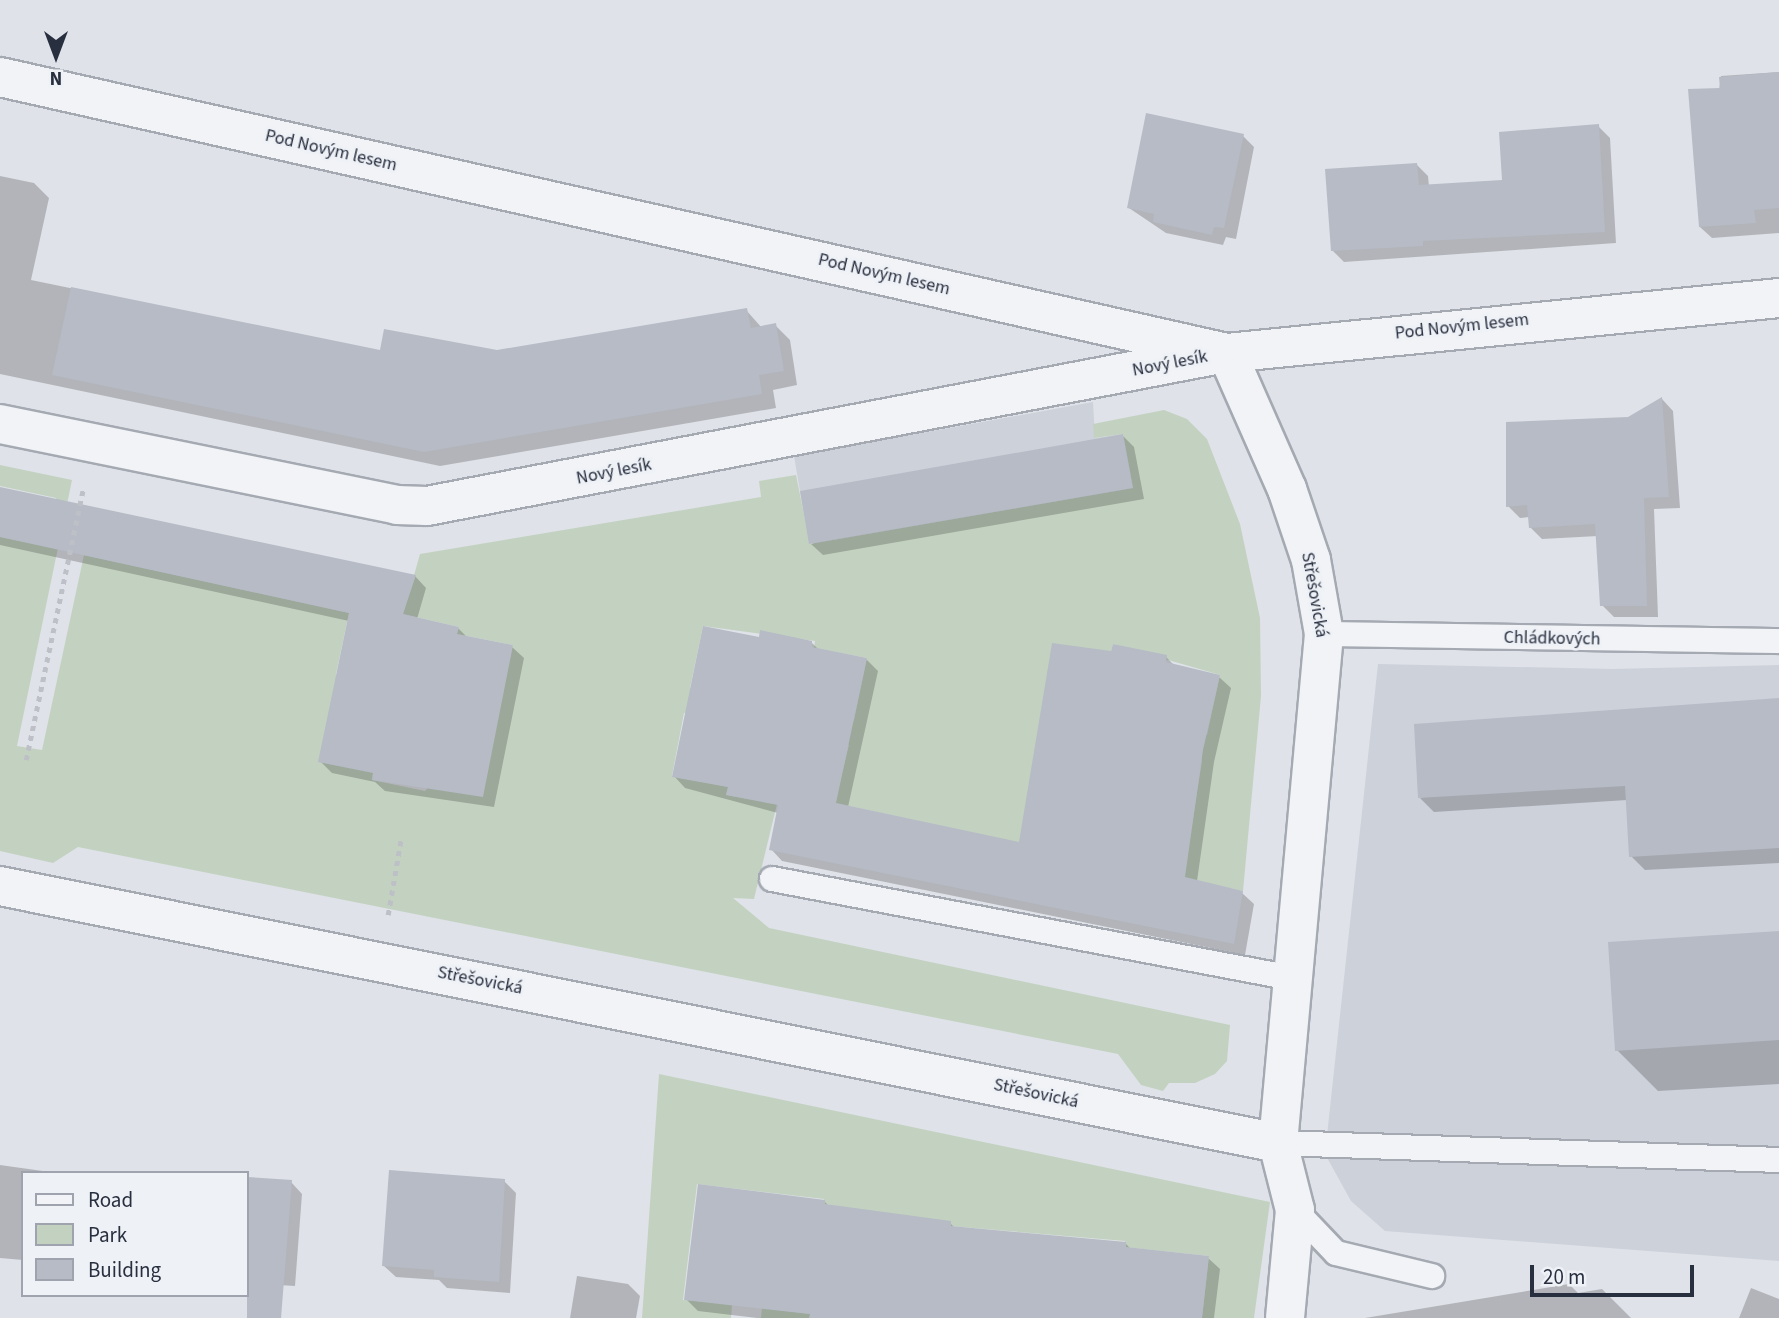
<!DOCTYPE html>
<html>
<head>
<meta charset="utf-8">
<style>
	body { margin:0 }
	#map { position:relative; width:1779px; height:1318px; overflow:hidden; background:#dfe2e8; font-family:"Source Sans 3",sans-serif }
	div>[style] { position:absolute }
	.built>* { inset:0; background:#cdd1da }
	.green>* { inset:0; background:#c3d2c0 }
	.shadow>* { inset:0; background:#0003 }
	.building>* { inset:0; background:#b6bbc5 }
	.path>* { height:4.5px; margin-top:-2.25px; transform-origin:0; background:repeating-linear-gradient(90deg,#bdc0c6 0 5px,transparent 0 10px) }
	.roads { filter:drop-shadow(2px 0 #a4a9b2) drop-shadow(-2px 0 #a4a9b2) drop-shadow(0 2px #a4a9b2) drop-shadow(0 -2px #a4a9b2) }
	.service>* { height:24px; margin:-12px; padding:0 12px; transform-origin:12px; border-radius:12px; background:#f1f3f6 }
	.minor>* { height:38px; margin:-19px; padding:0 19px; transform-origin:19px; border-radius:19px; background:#f1f3f6 }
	span { translate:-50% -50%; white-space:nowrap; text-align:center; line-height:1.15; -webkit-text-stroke:5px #eef1f6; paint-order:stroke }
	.street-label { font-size:18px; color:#282f3f }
	.legend { position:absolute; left:21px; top:1171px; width:228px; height:126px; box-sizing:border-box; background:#eef1f6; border:2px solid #9fa3ad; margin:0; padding:9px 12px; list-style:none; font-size:21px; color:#282f3f }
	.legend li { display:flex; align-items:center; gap:14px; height:35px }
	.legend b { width:35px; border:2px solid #9fa3ad }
	.north { position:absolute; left:21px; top:21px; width:70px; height:70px; -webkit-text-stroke:5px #eef1f6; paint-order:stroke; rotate:180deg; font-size:19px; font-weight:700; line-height:28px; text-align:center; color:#282f3f }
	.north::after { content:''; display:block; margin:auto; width:24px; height:32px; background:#282f3f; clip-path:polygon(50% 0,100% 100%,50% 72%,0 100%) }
	.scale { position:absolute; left:1530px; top:1265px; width:164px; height:32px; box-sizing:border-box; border:4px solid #282f3f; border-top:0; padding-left:9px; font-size:21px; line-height:24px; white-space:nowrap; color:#282f3f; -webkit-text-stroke:5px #eef1f6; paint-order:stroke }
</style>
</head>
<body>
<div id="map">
	<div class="built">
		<div style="clip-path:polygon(1093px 402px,1095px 438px,1123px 434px,1133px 488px,809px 544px,794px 456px)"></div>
		<div style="clip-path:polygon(1378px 664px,1613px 669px,1779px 665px,1779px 1261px,1385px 1231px,1351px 1201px,1325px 1154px)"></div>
	</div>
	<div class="green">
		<div style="clip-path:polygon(evenodd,1164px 410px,1187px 419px,1207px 439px,1240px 524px,1260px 618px,1261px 696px,1243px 891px,835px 803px,849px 745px,840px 743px,854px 720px,867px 658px,814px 648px,815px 641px,703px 626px,690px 688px,700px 691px,695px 714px,684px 713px,672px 776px,728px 787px,726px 795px,777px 804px,754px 899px,733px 898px,769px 928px,1230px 1025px,1227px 1061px,1215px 1074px,1195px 1083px,1169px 1083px,1163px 1091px,1141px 1085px,1118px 1054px,78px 847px,53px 863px,0 851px,0 537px,46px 546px,56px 498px,0 486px,0 465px,72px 480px,17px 746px,42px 750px,84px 555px,349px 613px,336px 674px,373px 773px,372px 780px,425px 791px,499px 709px,513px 645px,457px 634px,459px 627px,403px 614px,420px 554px,761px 497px,759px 481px,796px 475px,810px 544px,1133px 488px,1123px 434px,1094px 438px,1093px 424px,1164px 410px,1113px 644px,1220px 675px,1207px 735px,1197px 735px,1202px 761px,1192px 825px,1111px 651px,1113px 644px)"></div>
		<div style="clip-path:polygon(659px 1074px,1270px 1202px,1254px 1318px,1202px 1318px,1209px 1256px,1124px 1247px,1125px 1241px,950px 1226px,825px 1204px,824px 1199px,697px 1184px,683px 1300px,732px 1304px,731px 1318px,642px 1318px)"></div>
		<div style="clip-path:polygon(762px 1308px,810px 1314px,816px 1318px,761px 1318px)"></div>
	</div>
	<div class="shadow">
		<div style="clip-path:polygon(1779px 72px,1779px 233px,1712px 238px,1700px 227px,1721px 76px)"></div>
		<div style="clip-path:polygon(1598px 126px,1610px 138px,1616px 243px,1344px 262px,1332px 250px,1416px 164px,1428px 176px,1429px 187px,1504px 182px)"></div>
		<div style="clip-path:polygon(1243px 136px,1254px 147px,1236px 239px,1226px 237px,1223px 245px,1166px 233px,1129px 208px)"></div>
		<div style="clip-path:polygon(0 176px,34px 183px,49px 198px,31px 280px,382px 352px,497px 352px,746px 310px,762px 328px,775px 325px,790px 340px,797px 385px,773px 390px,776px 408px,440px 466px,0 374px)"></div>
		<div style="clip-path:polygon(1662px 399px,1673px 411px,1680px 508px,1654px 509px,1658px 617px,1614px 617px,1602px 605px,1598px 536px,1542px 539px,1530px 527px,1530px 517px,1520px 518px,1508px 506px)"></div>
		<div style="clip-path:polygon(1123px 436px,1134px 447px,1144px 499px,823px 555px,811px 544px)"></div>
		<div style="clip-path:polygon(0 491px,415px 576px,426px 588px,417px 619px,458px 628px,468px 638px,512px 647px,524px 658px,494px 807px,385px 791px,375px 782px,332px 773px,320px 761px,349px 621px,0 545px)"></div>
		<div style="clip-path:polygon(760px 639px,811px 642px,819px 650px,866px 659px,878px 671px,848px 807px,1020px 844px,1112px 653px,1166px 657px,1176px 667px,1219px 677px,1231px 688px,1214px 762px,1197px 881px,1242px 893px,1254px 904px,1245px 955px,782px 861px,771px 849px,778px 813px,685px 788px,674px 776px)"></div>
		<div style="clip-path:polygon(1779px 701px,1779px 863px,1645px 870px,1631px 856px,1627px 800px,1434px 812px,1420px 798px)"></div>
		<div style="clip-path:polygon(1779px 933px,1779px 1084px,1658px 1091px,1617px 1050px)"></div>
		<div style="clip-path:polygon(0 1165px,57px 1173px,23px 1173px,23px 1260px,0 1258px)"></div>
		<div style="clip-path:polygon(247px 1181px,291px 1182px,302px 1194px,295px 1286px,247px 1283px)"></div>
		<div style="clip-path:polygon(504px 1181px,516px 1193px,510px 1293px,447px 1288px,439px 1280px,396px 1277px,384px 1266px)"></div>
		<div style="clip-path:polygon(824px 1201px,829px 1206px,950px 1223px,955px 1228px,1125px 1243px,1131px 1249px,1208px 1258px,1220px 1269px,1214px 1318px,757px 1318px,698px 1311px,686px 1299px)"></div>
		<div style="clip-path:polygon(577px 1276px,628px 1284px,640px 1296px,636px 1318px,570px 1318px)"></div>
		<div style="clip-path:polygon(1569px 1284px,1578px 1293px,1602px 1289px,1631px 1318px,1365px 1318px)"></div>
		<div style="clip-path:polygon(1751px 1288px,1779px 1299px,1779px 1318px,1739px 1318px)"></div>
	</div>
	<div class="building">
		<div style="clip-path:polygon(1779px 72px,1779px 208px,1754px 210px,1756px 223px,1699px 227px,1688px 89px,1720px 88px,1719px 77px)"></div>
		<div style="clip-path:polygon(1146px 113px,1244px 134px,1224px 228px,1214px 227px,1212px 235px,1153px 222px,1154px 214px,1127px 208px)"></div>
		<div style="clip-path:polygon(1599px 124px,1605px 232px,1423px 241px,1423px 246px,1331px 251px,1325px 169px,1417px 163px,1419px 185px,1502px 180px,1499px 132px)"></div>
		<div style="clip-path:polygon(71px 287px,380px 350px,384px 329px,497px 350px,747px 308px,751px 328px,776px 323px,784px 371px,759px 375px,762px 394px,424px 452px,52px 375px)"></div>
		<div style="clip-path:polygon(1662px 397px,1669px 497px,1644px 498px,1647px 606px,1600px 606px,1595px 524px,1529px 528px,1527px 505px,1506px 507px,1506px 422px,1628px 417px)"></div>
		<div style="clip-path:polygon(1123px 434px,1133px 488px,809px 544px,800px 491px)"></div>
		<div style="clip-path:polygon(0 487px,416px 575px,403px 614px,459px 627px,457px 634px,513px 645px,483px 797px,372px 780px,373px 773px,318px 762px,349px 613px,0 537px)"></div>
		<div style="clip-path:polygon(703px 626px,759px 637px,760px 630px,812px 641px,812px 647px,867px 658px,836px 803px,1019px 842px,1052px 643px,1111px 651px,1113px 644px,1167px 655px,1166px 662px,1220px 675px,1203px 750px,1185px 877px,1243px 891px,1234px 944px,769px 850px,778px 805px,726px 795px,728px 787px,672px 777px)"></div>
		<div style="clip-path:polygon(1779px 698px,1779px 848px,1629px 857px,1625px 786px,1418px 798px,1414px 724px)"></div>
		<div style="clip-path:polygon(1779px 931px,1779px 1040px,1615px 1051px,1608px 942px)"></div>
		<div style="clip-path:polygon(389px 1170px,505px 1179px,499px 1282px,434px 1277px,434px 1270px,382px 1266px)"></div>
		<div style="clip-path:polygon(247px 1177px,292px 1180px,281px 1318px,247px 1318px)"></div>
		<div style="clip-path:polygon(698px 1184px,825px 1200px,825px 1204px,951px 1221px,951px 1226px,1126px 1242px,1126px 1247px,1209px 1256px,1202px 1318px,809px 1318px,810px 1314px,684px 1300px)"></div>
	</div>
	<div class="path">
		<div style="left:26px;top:760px;width:276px;rotate:-78.1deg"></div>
		<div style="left:388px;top:915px;width:77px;rotate:-80.3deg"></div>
	</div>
	<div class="roads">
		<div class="service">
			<div style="left:1324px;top:634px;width:455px;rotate:0.9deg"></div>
			<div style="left:772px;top:879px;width:529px;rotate:10.78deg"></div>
			<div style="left:1278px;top:1143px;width:501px;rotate:1.94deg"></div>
			<div style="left:1295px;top:1210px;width:59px;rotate:46.4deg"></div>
			<div style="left:1336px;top:1253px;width:99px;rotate:13.5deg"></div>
		</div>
		<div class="minor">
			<div style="left:0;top:77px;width:1258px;rotate:12.68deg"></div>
			<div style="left:1227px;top:353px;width:555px;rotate:-5.69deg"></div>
			<div style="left:1227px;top:353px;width:149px;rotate:66.2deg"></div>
			<div style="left:1287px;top:489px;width:75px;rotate:71.3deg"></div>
			<div style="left:1311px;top:560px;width:75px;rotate:80deg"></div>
			<div style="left:1324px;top:634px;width:511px;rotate:95.16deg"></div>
			<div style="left:1278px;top:1143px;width:69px;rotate:75.8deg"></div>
			<div style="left:1295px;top:1210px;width:108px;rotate:95.3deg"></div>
			<div style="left:0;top:424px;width:405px;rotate:11.5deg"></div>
			<div style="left:397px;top:505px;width:30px;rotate:2deg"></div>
			<div style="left:427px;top:506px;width:802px;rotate:-10.85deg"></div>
			<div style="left:0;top:886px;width:1304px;rotate:11.37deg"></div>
		</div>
	</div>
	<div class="street-label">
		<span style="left:331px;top:151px;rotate:13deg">Pod Novým lesem</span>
		<span style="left:884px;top:275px;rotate:13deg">Pod Novým lesem</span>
		<span style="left:1462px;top:327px;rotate:-6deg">Pod Novým lesem</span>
		<span style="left:1170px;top:364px;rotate:-11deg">Nový lesík</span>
		<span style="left:614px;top:472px;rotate:-11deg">Nový lesík</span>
		<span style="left:1314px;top:595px;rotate:80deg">Střešovická</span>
		<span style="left:1552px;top:639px;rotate:1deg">Chládkových</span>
		<span style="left:480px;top:981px;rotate:11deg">Střešovická</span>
		<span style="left:1036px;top:1094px;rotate:12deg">Střešovická</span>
	</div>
	<ul class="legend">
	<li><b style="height:9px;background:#f1f3f6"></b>Road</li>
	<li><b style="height:19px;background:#c3d2c0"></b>Park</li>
	<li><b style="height:19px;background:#b6bbc5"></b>Building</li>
	</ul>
	<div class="north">N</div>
	<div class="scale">20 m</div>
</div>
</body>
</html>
